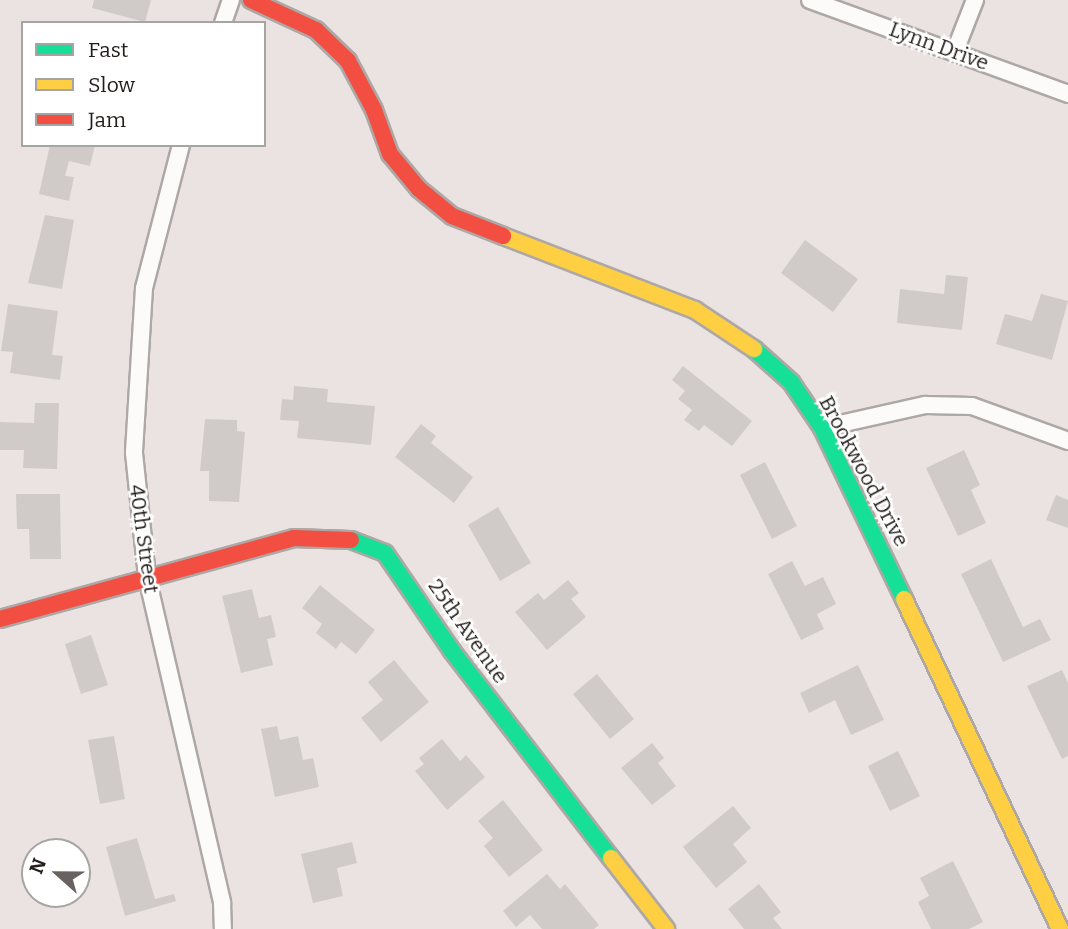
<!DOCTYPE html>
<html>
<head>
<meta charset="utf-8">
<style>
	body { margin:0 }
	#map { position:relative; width:1068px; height:929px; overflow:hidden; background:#ebe3e1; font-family:Bitter,serif }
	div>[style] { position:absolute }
	.building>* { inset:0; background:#d0cbc8 }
	.roads { filter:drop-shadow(2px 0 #ada8a6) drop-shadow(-2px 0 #ada8a6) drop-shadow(0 2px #ada8a6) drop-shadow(0 -2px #ada8a6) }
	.street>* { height:16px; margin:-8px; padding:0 8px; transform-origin:8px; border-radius:8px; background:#fcfbfa }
	.fast>* { height:16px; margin:-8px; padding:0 8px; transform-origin:8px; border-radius:8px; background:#16e098 }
	.slow>* { height:16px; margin:-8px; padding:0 8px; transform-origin:8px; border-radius:8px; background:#ffcf43 }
	.jam>* { height:16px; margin:-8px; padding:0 8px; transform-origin:8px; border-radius:8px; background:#f24e42 }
	span { translate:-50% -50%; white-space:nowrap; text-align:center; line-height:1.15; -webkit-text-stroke:5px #fff; paint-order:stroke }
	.street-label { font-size:21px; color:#221d1b }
	.legend { position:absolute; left:21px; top:21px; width:245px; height:126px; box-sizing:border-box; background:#fff; border:2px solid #a7a5a4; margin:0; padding:9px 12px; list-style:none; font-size:21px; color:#221d1b }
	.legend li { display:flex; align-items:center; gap:14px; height:35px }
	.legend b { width:35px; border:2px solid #a7a5a4 }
	.north { position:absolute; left:21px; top:838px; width:70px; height:70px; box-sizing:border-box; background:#fff; border:2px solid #a7a5a4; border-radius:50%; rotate:291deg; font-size:19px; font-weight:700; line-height:28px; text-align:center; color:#221d1b }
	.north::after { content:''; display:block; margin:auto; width:24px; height:32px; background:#686260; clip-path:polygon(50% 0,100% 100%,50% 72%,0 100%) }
</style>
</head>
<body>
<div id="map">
	<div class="building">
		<div style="clip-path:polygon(94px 0,151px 0,145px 22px,92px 8px)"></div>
		<div style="clip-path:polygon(50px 145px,95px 145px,90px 166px,69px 161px,65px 176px,74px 177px,69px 201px,39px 194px)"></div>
		<div style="clip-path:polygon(45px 215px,74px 220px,62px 289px,28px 283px)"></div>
		<div style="clip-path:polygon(805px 240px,858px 279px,833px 312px,781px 273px)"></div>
		<div style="clip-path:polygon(946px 275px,968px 277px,962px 330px,897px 323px,900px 289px,944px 294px)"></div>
		<div style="clip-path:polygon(1041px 294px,1068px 301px,1052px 360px,996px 344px,1005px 314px,1032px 321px)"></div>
		<div style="clip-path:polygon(8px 304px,58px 311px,52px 355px,63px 356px,60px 380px,10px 373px,13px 352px,1px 351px)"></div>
		<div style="clip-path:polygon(683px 366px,752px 421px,732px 446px,704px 425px,699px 431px,684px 420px,692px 410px,678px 399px,685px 391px,672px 380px)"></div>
		<div style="clip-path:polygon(294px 386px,328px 389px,327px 402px,375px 406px,371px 445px,297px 438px,299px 421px,280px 420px,282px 399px,293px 400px)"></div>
		<div style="clip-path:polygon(35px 403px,59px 403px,57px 469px,23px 468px,24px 450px,0 450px,0 422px,34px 423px)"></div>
		<div style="clip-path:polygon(205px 419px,237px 420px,237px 431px,245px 432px,239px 502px,209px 501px,209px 471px,200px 471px)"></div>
		<div style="clip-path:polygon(421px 424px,436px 436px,431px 443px,473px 477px,454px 503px,395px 457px)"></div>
		<div style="clip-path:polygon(964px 450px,980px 485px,971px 490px,986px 523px,958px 536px,926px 468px)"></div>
		<div style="clip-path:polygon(765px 462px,797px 526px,772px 539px,740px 475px)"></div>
		<div style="clip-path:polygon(16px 494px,60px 494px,61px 559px,30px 559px,29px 529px,17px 529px)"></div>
		<div style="clip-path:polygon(1056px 495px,1068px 500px,1068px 528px,1046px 520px)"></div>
		<div style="clip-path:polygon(498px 507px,531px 563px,500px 581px,468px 525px)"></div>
		<div style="clip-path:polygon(991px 559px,1023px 627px,1040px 619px,1051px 640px,1003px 662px,961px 574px)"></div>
		<div style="clip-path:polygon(792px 561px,805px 586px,823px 577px,836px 604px,817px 614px,824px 629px,801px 640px,768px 574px)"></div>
		<div style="clip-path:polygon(568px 580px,579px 593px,571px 599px,586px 617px,547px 650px,515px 612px,538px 593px,544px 600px)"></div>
		<div style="clip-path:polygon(320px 585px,375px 630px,356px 654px,341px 642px,336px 649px,316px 633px,322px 624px,302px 608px)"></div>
		<div style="clip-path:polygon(252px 589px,259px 618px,271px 615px,276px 637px,267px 639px,273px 665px,241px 673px,222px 596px)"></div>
		<div style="clip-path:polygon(91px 635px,108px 685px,81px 694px,65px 644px)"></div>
		<div style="clip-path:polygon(394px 660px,429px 702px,381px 742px,361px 718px,383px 700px,368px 682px)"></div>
		<div style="clip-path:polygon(858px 665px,884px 720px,851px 735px,835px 700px,809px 713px,800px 693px)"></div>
		<div style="clip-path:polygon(1062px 670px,1068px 683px,1068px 756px,1062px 759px,1027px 686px)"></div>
		<div style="clip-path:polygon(597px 674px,634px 719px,610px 739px,573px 694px)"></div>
		<div style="clip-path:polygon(277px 726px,280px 740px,298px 736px,303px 760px,313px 758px,319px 787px,275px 797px,261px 729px)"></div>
		<div style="clip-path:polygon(114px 736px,125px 799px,100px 804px,88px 740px)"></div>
		<div style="clip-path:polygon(442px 739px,460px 761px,466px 755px,485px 777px,447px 810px,415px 771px,424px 764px,419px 758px)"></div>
		<div style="clip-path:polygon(652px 743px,664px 758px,658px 763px,676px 786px,652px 805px,621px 768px)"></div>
		<div style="clip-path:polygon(898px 751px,920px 796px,890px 811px,868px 766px)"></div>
		<div style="clip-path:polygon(503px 800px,543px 850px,509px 877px,484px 846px,493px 838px,478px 821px)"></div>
		<div style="clip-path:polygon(733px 806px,751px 828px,733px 844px,747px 862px,716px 888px,683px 847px)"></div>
		<div style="clip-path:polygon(137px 838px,155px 899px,174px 894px,176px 901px,125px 916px,106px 847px)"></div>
		<div style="clip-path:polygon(352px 842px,357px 863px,337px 868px,343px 896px,313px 903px,301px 854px)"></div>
		<div style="clip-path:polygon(953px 861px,983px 922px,969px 929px,931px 929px,918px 902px,929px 896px,920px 878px)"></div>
		<div style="clip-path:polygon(547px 874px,560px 889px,565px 884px,599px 925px,594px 929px,542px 929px,530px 915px,516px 927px,503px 911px)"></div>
		<div style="clip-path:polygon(759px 884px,781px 912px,773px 918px,782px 929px,744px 929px,728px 909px)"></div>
	</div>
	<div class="roads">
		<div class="street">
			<div style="left:810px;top:0;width:275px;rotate:20deg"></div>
			<div style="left:223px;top:23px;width:24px;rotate:-71deg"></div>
			<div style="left:955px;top:51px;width:55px;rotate:-68.6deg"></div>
			<div style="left:181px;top:145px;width:148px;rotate:104.5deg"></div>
			<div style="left:144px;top:288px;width:165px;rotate:93.5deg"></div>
			<div style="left:134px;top:453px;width:125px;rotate:84deg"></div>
			<div style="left:147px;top:577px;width:335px;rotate:77deg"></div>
			<div style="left:222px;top:903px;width:26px;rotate:88deg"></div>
			<div style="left:822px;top:428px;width:106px;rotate:-12.6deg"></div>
			<div style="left:925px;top:405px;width:47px;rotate:1.2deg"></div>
			<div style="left:972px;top:406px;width:102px;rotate:20deg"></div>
		</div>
		<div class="fast">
			<div style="left:754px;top:349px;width:50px;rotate:41.7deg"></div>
			<div style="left:791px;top:382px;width:55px;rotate:56deg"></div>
			<div style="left:822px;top:428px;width:190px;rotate:64.4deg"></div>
			<div style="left:351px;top:540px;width:36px;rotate:21deg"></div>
			<div style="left:385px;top:553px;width:119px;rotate:55.6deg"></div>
			<div style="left:452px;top:651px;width:261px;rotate:52.5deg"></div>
		</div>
		<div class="slow">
			<div style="left:503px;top:236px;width:206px;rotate:21.1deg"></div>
			<div style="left:695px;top:310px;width:71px;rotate:33.5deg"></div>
			<div style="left:904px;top:599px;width:365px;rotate:64.7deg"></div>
			<div style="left:611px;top:858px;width:90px;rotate:52.2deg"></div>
		</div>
		<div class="jam">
			<div style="left:251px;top:0;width:72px;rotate:24.8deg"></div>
			<div style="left:316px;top:30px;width:45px;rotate:44.1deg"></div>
			<div style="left:348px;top:61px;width:55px;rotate:62deg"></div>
			<div style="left:374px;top:110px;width:47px;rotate:70deg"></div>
			<div style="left:390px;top:154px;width:45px;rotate:50.4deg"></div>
			<div style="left:419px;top:189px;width:43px;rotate:39.3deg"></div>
			<div style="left:452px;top:216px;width:55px;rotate:21.4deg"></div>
			<div style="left:0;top:619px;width:305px;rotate:-15.4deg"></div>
			<div style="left:294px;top:538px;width:57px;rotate:2deg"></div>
		</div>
	</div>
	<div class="street-label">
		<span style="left:939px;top:46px;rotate:20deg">Lynn Drive</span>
		<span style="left:864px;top:471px;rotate:62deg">Brookwood Drive</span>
		<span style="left:144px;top:539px;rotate:82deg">40th Street</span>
		<span style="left:468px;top:631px;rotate:55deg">25th Avenue</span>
	</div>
	<ul class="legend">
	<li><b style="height:9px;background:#16e098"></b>Fast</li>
	<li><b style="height:9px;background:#ffcf43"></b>Slow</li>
	<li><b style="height:9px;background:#f24e42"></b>Jam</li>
	</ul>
	<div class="north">N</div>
</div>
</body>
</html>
